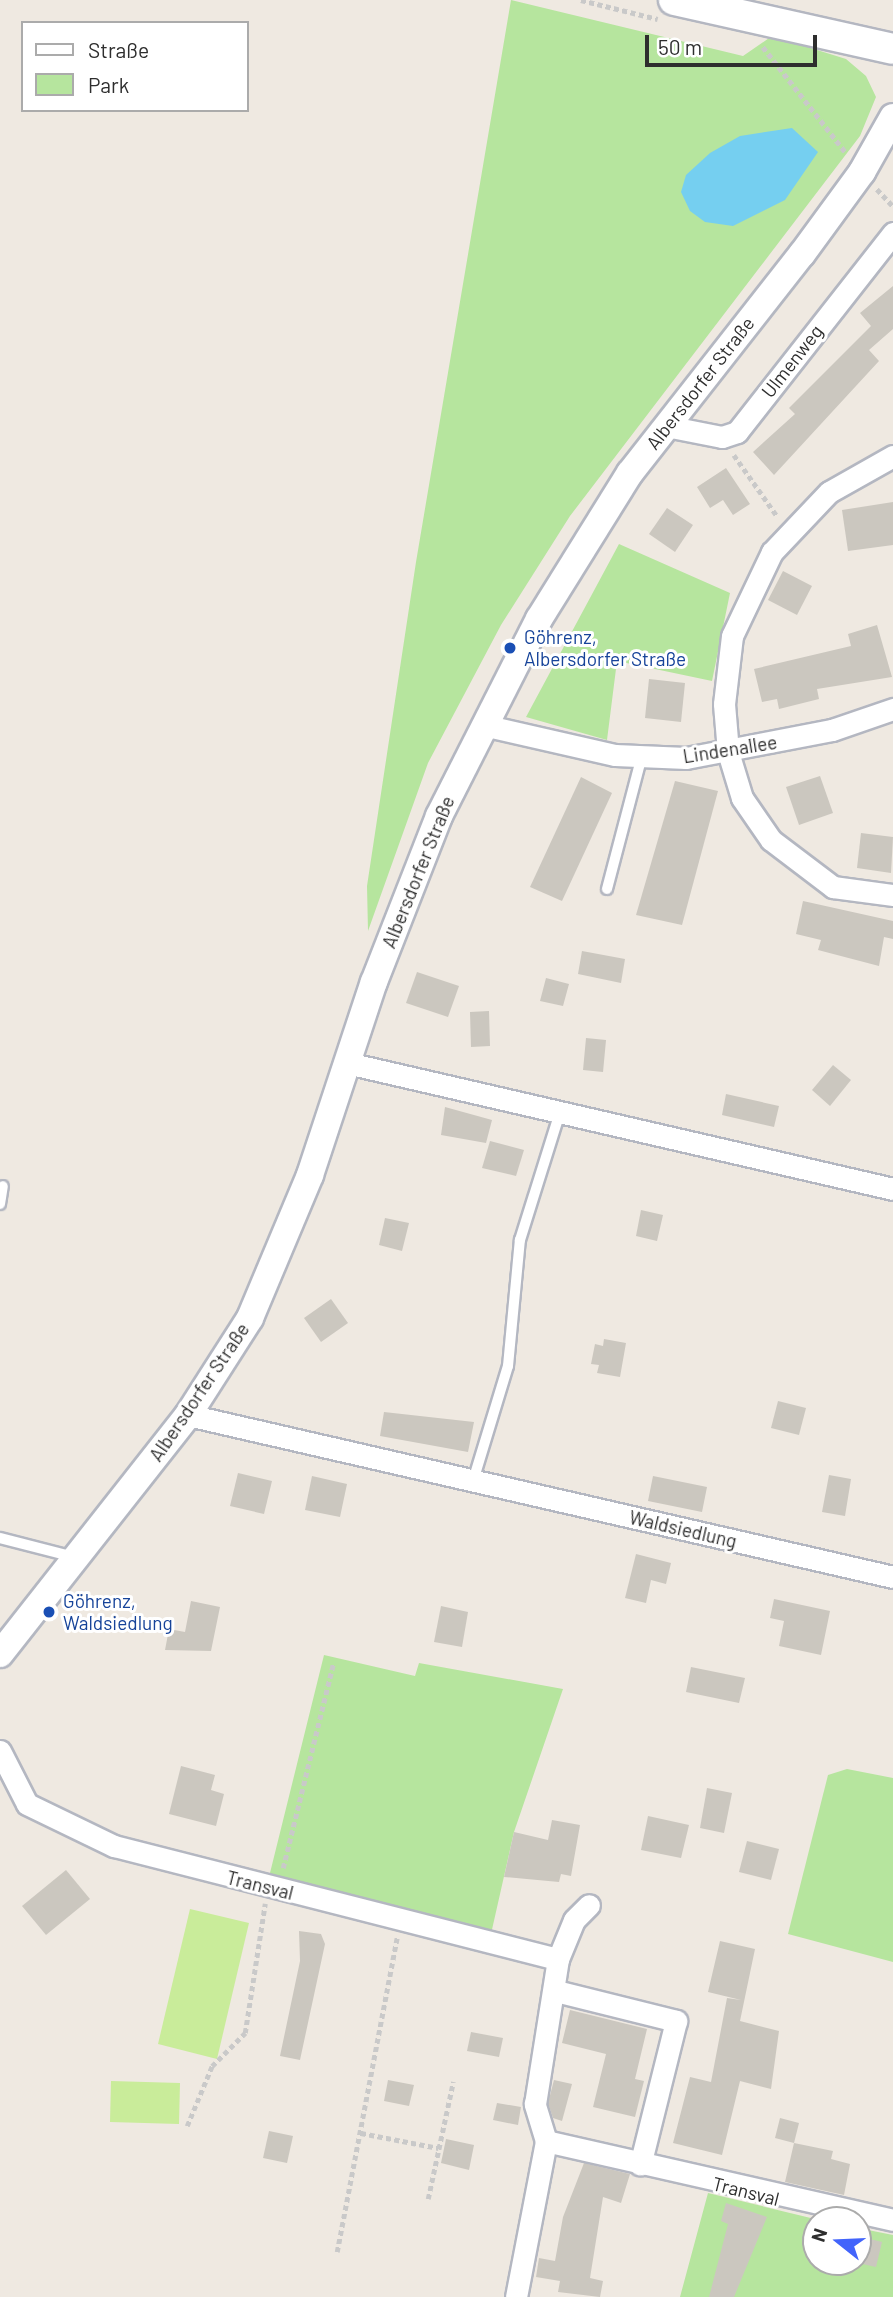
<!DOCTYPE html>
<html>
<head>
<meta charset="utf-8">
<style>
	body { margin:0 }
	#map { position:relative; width:893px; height:2297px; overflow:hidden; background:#efe9e1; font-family:Barlow,sans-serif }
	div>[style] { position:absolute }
	.green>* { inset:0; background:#b6e59e }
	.pitch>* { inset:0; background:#c9ec9a }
	.water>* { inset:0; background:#75cff0 }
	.building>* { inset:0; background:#cbc7bf }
	.path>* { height:4.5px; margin-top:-2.25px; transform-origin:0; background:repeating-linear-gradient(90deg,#c9c9c9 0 5px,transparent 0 8.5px) }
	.roads { filter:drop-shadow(2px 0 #b4b7c1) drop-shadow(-2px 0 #b4b7c1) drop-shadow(0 2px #b4b7c1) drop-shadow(0 -2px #b4b7c1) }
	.service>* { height:10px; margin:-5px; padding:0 5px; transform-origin:5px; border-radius:5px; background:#fff }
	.minor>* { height:21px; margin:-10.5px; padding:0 10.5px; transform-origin:10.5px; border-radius:10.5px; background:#fff }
	.tertiary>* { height:26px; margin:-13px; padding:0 13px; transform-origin:13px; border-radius:13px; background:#fff }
	.secondary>* { height:30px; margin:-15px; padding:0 15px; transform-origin:15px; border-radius:15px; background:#fff }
	.dots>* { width:19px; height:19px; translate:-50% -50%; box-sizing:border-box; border:4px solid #fff; border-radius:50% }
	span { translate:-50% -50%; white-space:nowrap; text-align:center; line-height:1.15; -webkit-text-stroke:6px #fff; paint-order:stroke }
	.street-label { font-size:19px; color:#2e2e2e }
	.transit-label { font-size:19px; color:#164399 }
	.left { translate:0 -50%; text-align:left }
	.legend { position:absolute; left:21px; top:21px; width:228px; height:91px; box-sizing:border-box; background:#fff; border:2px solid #ababab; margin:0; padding:9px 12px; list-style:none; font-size:21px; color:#2e2e2e }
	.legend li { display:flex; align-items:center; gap:14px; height:35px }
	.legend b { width:35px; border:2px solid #ababab }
	.north { position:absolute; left:802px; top:2206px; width:70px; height:70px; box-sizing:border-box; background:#fff; border:2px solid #ababab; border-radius:50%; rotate:288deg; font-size:19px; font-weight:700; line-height:28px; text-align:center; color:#2e2e2e }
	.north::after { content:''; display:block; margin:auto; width:24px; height:32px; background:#4264fb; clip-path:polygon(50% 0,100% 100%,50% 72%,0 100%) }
	.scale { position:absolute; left:645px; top:35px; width:172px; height:32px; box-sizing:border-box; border:4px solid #2e2e2e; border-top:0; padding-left:9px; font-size:21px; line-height:24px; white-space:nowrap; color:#2e2e2e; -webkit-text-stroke:5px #fff; paint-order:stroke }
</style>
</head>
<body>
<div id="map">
	<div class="green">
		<div style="clip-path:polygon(511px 0,743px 56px,772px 36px,846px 59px,866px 76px,876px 97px,860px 136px,570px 516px,501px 625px,428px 763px,368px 931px,367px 886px,416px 562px)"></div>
		<div style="clip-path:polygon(619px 544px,730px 593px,712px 681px,617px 661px,607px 740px,526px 717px)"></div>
		<div style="clip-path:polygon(324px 1655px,415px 1676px,419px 1663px,563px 1689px,514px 1832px,491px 1934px,269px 1877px)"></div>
		<div style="clip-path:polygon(847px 1769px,893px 1778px,893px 1962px,788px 1934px,828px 1775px)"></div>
		<div style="clip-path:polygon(708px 2193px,819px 2220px,816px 2262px,858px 2262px,858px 2228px,893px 2235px,893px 2297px,680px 2297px)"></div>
	</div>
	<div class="pitch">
		<div style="clip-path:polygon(190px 1909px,249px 1923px,217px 2059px,158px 2044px)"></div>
		<div style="clip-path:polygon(111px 2081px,180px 2083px,179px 2124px,110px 2122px)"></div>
	</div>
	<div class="water">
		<div style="clip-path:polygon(792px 128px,818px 152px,785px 200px,733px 226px,705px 222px,690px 211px,681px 192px,686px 175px,710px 153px,740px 136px)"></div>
	</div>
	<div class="building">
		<div style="clip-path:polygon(893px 286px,893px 329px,869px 350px,879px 361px,774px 475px,753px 452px,795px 414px,789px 408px,871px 326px,860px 313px)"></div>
		<div style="clip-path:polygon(726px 468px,750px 504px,733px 515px,723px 500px,710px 508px,697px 487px)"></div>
		<div style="clip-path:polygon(893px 502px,893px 545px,848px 551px,842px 510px)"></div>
		<div style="clip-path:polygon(667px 508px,693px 525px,675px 552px,649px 534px)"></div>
		<div style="clip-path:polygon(783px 571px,812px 586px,797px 615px,768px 600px)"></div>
		<div style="clip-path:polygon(877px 625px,892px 677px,817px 689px,819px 699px,779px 709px,777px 699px,762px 702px,754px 669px,851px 646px,848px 634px)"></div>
		<div style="clip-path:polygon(649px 679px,685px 683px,681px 722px,645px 718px)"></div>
		<div style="clip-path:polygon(820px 776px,833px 813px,799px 825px,786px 787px)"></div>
		<div style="clip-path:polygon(581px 777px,612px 793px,562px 901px,530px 887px)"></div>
		<div style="clip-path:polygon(675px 781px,718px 791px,682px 925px,636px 915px)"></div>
		<div style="clip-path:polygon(861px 833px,893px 837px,891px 873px,857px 868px)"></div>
		<div style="clip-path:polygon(803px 901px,893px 921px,893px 939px,884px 937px,879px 966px,818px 950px,821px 940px,796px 934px)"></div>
		<div style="clip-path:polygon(582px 951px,625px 959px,621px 983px,578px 974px)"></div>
		<div style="clip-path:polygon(417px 972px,459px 986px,448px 1017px,406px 1003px)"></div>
		<div style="clip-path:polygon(546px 978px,569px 984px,563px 1006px,540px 1001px)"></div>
		<div style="clip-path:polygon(489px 1011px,490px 1046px,471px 1047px,470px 1012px)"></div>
		<div style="clip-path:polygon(586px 1038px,606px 1040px,603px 1072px,583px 1070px)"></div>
		<div style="clip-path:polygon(833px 1065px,851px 1080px,830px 1106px,812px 1090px)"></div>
		<div style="clip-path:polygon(726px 1094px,779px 1106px,774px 1127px,722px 1115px)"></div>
		<div style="clip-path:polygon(445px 1107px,492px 1120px,486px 1143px,441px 1135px)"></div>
		<div style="clip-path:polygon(490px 1141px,524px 1150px,516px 1176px,482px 1168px)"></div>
		<div style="clip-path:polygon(641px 1210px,663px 1215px,657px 1241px,636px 1236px)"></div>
		<div style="clip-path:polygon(385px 1218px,409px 1223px,402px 1251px,379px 1245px)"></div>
		<div style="clip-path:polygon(331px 1299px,348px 1323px,321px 1342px,304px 1318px)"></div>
		<div style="clip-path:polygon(604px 1339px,626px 1343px,620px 1377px,597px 1373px,599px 1365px,591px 1364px,595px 1344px,603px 1346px)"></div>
		<div style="clip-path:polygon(778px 1401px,806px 1408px,799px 1435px,771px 1428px)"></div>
		<div style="clip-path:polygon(384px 1412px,474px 1422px,468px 1452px,380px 1436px)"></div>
		<div style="clip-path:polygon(238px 1473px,272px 1481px,264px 1514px,230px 1506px)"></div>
		<div style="clip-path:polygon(829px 1475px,851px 1479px,845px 1516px,822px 1512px)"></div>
		<div style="clip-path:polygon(312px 1476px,347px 1484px,340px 1517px,305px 1510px)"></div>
		<div style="clip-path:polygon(653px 1476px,707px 1487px,702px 1512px,648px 1501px)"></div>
		<div style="clip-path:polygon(636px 1554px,671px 1563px,666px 1584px,651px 1580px,646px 1603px,625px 1598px)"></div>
		<div style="clip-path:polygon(774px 1599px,830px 1611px,821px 1655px,779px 1646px,784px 1621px,770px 1618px)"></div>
		<div style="clip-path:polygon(191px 1601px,220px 1607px,211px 1651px,165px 1650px,169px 1629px,185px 1632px)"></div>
		<div style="clip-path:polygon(441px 1606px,468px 1612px,462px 1647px,434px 1642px)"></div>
		<div style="clip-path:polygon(691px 1667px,745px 1678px,739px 1703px,686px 1692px)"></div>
		<div style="clip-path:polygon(181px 1766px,215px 1775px,211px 1790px,224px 1794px,216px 1826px,169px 1814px)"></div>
		<div style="clip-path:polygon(707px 1788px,732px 1793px,724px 1833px,700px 1828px)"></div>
		<div style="clip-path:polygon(648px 1816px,689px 1825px,681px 1858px,641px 1850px)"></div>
		<div style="clip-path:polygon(552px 1820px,580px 1825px,571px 1876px,561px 1874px,559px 1882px,504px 1877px,514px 1832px,548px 1840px)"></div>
		<div style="clip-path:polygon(747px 1841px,779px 1849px,771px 1880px,739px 1872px)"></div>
		<div style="clip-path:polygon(66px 1870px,90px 1899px,46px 1935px,22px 1906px)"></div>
		<div style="clip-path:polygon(299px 1931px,321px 1934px,325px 1944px,300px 2060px,280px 2056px,300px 1961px)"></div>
		<div style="clip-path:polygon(720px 1941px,755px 1949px,740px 2021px,779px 2031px,771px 2089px,740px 2081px,722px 2155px,673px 2143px,690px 2077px,711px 2082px,727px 1998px,741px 2000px,708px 1992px)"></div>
		<div style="clip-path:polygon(570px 2010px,647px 2029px,635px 2079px,644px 2081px,635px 2117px,593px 2107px,606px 2054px,562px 2043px)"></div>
		<div style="clip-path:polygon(471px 2032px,503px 2038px,499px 2057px,467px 2051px)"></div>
		<div style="clip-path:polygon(388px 2080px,414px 2085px,409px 2106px,384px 2101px)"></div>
		<div style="clip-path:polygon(554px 2080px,572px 2084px,562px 2121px,553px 2118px,548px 2103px)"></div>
		<div style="clip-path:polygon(497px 2103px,521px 2107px,518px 2125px,493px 2120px)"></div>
		<div style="clip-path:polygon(780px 2118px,799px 2123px,794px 2143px,775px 2138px)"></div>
		<div style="clip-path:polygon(269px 2131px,293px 2136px,287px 2163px,263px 2158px)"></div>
		<div style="clip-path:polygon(446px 2139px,474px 2145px,469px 2170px,441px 2163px)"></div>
		<div style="clip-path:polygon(794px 2143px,833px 2151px,831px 2159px,850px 2164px,844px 2195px,785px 2182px)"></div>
		<div style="clip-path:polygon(584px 2163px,630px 2174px,621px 2203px,603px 2197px,590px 2278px,603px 2281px,600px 2297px,558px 2292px,560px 2281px,536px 2277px,539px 2258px,555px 2261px,563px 2217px)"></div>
		<div style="clip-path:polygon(726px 2203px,767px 2217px,734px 2297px,709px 2297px,728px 2224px,721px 2221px)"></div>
		<div style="clip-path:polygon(858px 2236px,882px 2242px,876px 2267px,858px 2263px)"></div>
	</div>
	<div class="path">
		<div style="left:581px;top:0;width:79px;rotate:13.9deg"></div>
		<div style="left:763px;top:47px;width:135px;rotate:51.9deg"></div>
		<div style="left:877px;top:189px;width:23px;rotate:47deg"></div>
		<div style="left:734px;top:455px;width:75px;rotate:54.8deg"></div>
		<div style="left:283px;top:1868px;width:210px;rotate:-76.2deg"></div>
		<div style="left:187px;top:2126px;width:65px;rotate:-67.4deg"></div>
		<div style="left:212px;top:2066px;width:47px;rotate:-45deg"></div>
		<div style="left:245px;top:2033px;width:131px;rotate:-81.2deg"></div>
		<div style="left:361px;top:2133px;width:79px;rotate:10.9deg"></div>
		<div style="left:428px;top:2199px;width:120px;rotate:-77.9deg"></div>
		<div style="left:337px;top:2252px;width:320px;rotate:-79.2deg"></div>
	</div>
	<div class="roads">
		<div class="service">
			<div style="left:607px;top:889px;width:138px;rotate:-75.3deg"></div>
			<div style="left:0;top:1204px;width:18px;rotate:-81deg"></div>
			<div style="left:473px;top:1481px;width:120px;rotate:-73.1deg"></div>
			<div style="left:508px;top:1366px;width:127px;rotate:-84.6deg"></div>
			<div style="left:520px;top:1240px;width:134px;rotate:-72.6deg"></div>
			<div style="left:0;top:1538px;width:76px;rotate:14.4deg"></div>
		</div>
		<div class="minor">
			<div style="left:666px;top:426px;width:57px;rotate:11.1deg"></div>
			<div style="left:722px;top:437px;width:16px;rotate:-18deg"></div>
			<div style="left:737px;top:432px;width:253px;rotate:-51.9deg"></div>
			<div style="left:893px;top:456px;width:73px;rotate:150.6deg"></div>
			<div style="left:829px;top:492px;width:83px;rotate:133.5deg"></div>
			<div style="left:772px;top:552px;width:93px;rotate:115.5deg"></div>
			<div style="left:732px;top:636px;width:68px;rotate:96.7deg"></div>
			<div style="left:724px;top:704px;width:48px;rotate:85.2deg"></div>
			<div style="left:728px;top:752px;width:48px;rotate:73.1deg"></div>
			<div style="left:742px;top:798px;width:51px;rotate:55.4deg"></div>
			<div style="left:771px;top:840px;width:78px;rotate:37.2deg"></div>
			<div style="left:833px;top:887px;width:61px;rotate:7.6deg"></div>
			<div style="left:483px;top:725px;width:135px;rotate:12.8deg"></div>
			<div style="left:615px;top:755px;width:71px;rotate:2.4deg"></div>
			<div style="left:686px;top:758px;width:149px;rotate:-10.9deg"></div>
			<div style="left:832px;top:730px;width:65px;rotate:-19deg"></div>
			<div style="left:347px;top:1063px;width:560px;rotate:12.99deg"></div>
			<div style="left:188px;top:1415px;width:723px;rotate:12.94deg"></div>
			<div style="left:0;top:1751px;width:59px;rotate:63deg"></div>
			<div style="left:27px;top:1804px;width:97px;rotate:25.8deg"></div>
			<div style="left:114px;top:1846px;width:458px;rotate:14.3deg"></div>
			<div style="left:556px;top:1991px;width:124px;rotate:14deg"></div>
			<div style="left:676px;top:2021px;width:148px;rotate:104deg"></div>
			<div style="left:546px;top:2141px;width:356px;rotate:12.8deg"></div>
			<div style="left:516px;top:2297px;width:159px;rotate:-79.1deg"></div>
			<div style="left:546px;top:2141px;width:39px;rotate:-107deg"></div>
			<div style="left:535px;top:2104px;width:147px;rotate:-81deg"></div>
			<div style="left:558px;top:1959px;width:42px;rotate:-67.7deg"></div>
			<div style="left:574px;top:1920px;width:21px;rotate:-45deg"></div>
		</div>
		<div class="tertiary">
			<div style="left:0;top:1654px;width:304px;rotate:-51.8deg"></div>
			<div style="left:188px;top:1415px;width:115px;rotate:-57.4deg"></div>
			<div style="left:250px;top:1318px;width:155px;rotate:-67.2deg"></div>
			<div style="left:310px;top:1175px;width:203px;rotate:-71.7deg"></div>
			<div style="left:374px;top:982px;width:178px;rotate:-68.6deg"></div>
			<div style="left:439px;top:816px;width:221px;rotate:-63.1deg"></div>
			<div style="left:539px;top:619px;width:172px;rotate:-58.1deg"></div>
			<div style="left:630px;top:473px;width:278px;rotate:-51.9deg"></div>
			<div style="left:802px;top:254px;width:102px;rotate:-53.8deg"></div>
			<div style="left:862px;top:172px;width:63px;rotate:-60.6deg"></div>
		</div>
		<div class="secondary">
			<div style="left:674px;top:0;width:224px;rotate:12.6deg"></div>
		</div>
	</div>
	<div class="dots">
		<div style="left:510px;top:648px;background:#1a4fb4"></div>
		<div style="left:49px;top:1612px;background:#1a4fb4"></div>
	</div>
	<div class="street-label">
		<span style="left:792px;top:361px;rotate:-52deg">Ulmenweg</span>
		<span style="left:700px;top:383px;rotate:-52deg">Albersdorfer Straße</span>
		<span style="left:730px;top:749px;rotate:-9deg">Lindenallee</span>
		<span style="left:418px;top:872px;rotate:-68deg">Albersdorfer Straße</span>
		<span style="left:199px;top:1392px;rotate:-56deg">Albersdorfer Straße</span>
		<span style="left:683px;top:1529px;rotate:13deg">Waldsiedlung</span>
		<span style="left:260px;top:1885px;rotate:14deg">Transval</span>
		<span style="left:746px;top:2191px;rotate:14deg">Transval</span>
	</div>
	<div class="transit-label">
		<span class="left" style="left:524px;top:648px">Göhrenz,<br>Albersdorfer Straße</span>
		<span class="left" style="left:63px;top:1612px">Göhrenz,<br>Waldsiedlung</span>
	</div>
	<ul class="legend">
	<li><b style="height:9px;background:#fff"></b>Straße</li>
	<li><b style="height:19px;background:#b6e59e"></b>Park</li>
	</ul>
	<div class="north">N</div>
	<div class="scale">50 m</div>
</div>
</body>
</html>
